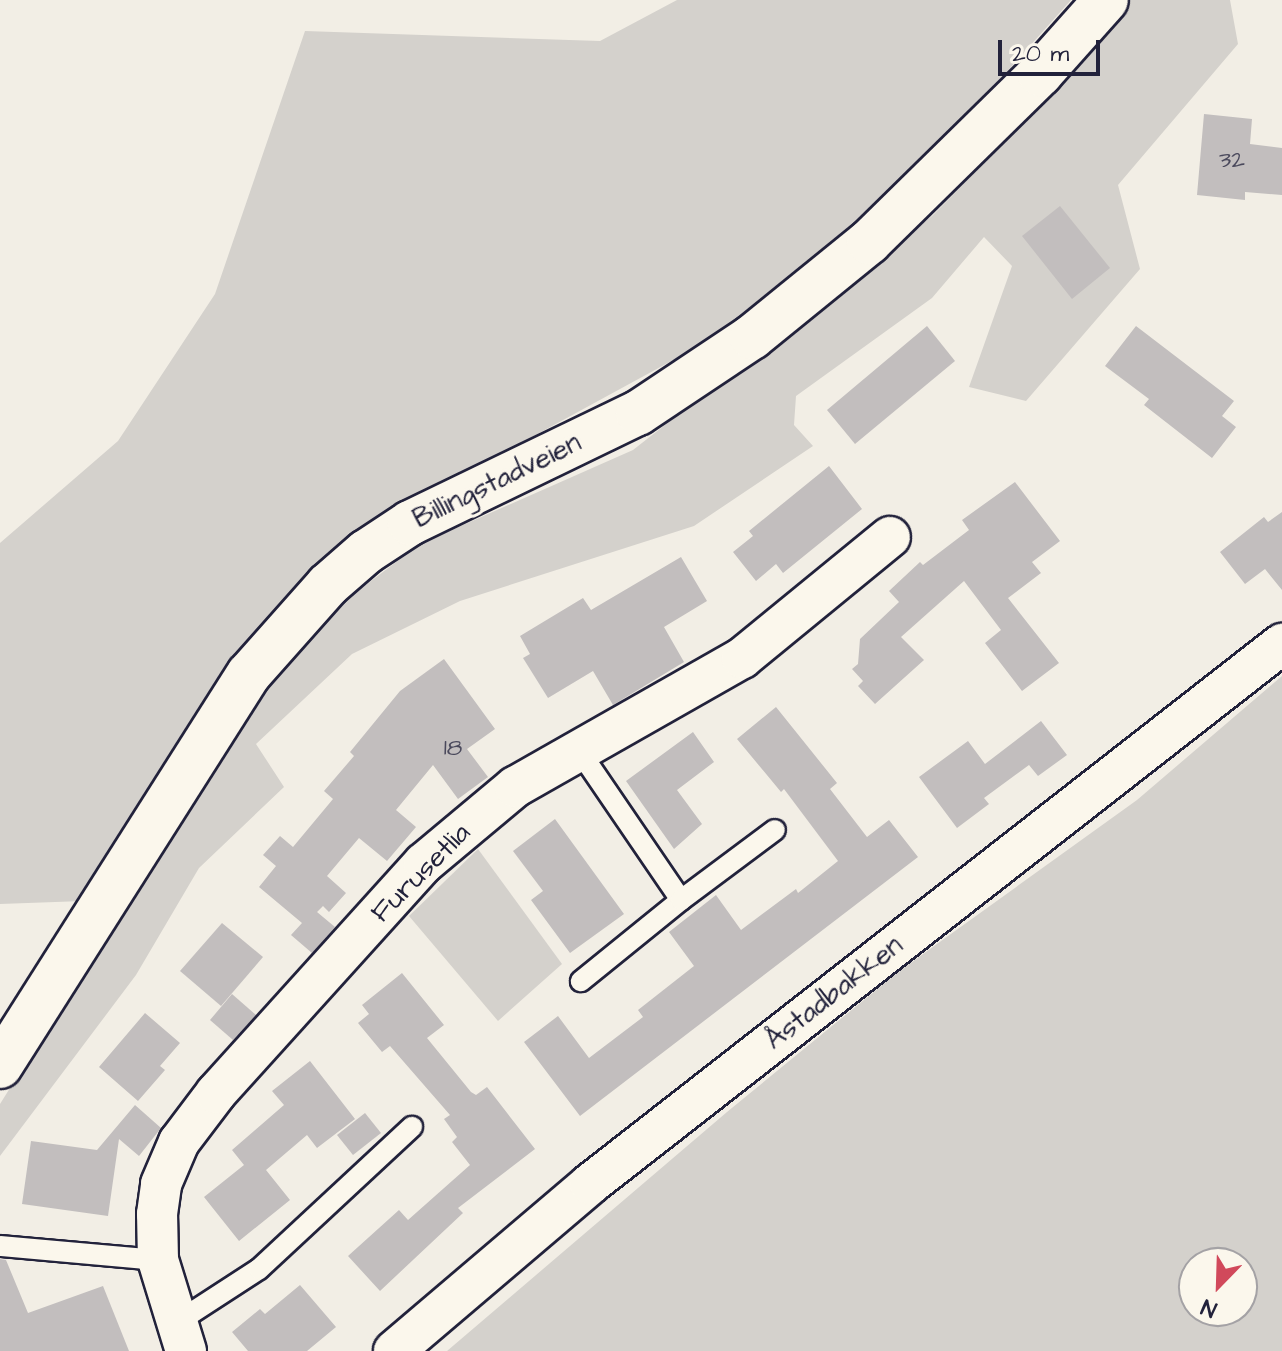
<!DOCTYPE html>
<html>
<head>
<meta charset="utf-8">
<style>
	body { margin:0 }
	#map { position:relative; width:1282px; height:1351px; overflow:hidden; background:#f2eee5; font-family:"Architects Daughter",sans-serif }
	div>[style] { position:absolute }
	.green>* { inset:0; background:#d4d1cc }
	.building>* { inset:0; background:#c2bebe }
	.roads { filter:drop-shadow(2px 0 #22223b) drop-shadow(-2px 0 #22223b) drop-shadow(0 2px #22223b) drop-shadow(0 -2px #22223b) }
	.service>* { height:20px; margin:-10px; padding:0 10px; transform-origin:10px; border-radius:10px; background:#fbf7ec }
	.minor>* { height:40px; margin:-20px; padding:0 20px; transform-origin:20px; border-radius:20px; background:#fbf7ec }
	.secondary>* { height:44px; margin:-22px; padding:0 22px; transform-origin:22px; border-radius:22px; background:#fbf7ec }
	span { translate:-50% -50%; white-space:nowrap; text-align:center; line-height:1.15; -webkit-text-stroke:6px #fbf7ec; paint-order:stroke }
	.number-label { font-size:24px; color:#4a495c }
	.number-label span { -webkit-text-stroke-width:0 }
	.street-label { font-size:28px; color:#22223b }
	.north { position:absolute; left:1178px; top:1247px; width:80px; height:80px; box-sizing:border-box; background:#fbf7ec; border:2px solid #a4a2a5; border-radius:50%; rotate:203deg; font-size:22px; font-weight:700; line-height:32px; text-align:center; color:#22223b }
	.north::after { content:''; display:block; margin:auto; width:28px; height:36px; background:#d1495b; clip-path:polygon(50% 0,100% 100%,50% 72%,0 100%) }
	.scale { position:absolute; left:998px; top:40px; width:102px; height:36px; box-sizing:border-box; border:4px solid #22223b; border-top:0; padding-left:10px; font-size:24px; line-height:28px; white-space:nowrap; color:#22223b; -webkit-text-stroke:6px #fbf7ec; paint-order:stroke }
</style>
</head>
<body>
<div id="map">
	<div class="green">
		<div style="clip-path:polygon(677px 0,1071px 0,927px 161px,732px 328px,405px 506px,83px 901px,0 904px,0 543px,118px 441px,215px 294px,305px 31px,600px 41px)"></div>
		<div style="clip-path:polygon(1131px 0,1230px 0,1238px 44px,1118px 185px,1140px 269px,1026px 401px,969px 387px,1012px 266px,984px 237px,932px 298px,796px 396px,794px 425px,813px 446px,694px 526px,460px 601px,352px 654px,256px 744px,284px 787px,199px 868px,136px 975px,0 1156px,0 1104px,240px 721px,322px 618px,420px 544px,633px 450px,932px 216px,1049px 97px)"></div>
		<div style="clip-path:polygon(evenodd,1282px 676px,1282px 1351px,447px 1351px,727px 1112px,898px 972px,1137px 800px,1282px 676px,1194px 1263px,1242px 1263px,1242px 1311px,1194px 1311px,1194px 1263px)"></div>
		<div style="clip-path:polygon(478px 849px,562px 964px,498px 1021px,409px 916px)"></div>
	</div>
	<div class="building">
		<div style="clip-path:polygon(1204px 114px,1252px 119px,1250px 144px,1282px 148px,1282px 195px,1245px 192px,1245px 200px,1197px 195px)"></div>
		<div style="clip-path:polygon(1060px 206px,1110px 268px,1072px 299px,1022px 236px)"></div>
		<div style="clip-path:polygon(927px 326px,955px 361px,855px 444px,827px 410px)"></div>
		<div style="clip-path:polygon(1136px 326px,1234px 401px,1222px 416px,1236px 427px,1212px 458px,1144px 405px,1149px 399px,1105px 366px)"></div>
		<div style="clip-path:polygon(829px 466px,862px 509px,783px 573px,776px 564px,756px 581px,733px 552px,753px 536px,749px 531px)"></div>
		<div style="clip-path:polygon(1015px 482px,1060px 541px,1032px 562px,1041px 573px,1008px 598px,1059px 663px,1022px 691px,985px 643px,1001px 630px,964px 581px,901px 637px,924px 660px,875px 704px,858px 686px,863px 681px,852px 669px,858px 664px,860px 639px,899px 602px,889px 591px,920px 562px,923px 565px,969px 530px,962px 520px)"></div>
		<div style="clip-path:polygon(1282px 512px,1282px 590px,1265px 569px,1245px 584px,1220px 552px,1264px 517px,1268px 522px)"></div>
		<div style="clip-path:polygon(681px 557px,707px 601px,664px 627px,684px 662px,613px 705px,593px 671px,548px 698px,523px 658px,530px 654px,520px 636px,583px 598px,591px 610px)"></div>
		<div style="clip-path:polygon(444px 659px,495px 729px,467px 749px,488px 777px,458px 799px,433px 765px,396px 810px,416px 827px,387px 861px,359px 838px,327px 876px,346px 893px,329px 912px,323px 906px,317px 912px,335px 927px,312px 953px,291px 935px,302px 923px,259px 887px,276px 866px,263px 855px,280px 836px,293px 847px,333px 799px,324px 791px,354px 756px,350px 752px,400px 691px)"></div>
		<div style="clip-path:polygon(776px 707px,837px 783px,830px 789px,867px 837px,889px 820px,918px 857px,580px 1116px,524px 1042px,558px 1016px,589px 1058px,643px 1017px,638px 1010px,694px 966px,669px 932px,716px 895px,741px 930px,796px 889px,798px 893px,838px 861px,784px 789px,781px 792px,737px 739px)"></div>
		<div style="clip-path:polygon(1041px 721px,1067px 755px,1038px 776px,1029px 765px,984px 798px,989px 804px,957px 828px,919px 777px,968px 741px,985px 764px)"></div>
		<div style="clip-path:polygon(693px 732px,714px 762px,677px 790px,702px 824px,674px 849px,626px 781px)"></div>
		<div style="clip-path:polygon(555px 819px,624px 914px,570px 953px,531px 900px,543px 891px,513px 851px)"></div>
		<div style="clip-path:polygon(222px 923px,263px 957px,221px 1006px,180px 971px)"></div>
		<div style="clip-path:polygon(402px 973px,444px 1025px,427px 1038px,471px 1092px,476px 1095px,487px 1087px,535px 1149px,458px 1208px,463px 1213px,380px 1291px,348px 1256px,399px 1210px,408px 1220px,470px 1165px,452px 1142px,457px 1137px,444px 1119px,450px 1115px,390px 1046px,382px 1052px,358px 1023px,369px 1014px,362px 1005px)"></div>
		<div style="clip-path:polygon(232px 994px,256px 1015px,233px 1040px,210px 1020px)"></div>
		<div style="clip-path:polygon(145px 1013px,180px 1043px,160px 1066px,165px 1070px,138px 1101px,99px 1067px)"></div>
		<div style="clip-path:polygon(310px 1061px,355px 1119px,317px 1148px,307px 1135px,266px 1170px,290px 1200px,239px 1241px,204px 1197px,244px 1165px,232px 1150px,284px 1105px,272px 1091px)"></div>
		<div style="clip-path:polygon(135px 1105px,161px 1128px,139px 1156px,119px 1139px,108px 1216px,22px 1204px,31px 1141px,97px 1150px)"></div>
		<div style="clip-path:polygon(365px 1113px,381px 1133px,353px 1155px,337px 1135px)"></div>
		<div style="clip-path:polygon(0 1259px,6px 1260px,28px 1313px,103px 1286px,129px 1351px,0 1351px)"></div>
		<div style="clip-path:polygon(300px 1285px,336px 1327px,307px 1351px,248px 1351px,232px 1332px,260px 1309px,265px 1314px)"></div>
	</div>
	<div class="roads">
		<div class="service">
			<div style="left:580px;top:752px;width:179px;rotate:55.7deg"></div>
			<div style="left:681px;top:900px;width:129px;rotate:141deg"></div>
			<div style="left:681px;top:900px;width:117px;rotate:-36.7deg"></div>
			<div style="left:0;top:1246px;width:159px;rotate:5.1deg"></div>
			<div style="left:179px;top:1321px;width:95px;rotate:-33deg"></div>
			<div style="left:259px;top:1269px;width:209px;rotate:-42.9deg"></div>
		</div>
		<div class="minor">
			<div style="left:186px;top:1351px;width:95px;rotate:-107.1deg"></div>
			<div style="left:158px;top:1260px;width:46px;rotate:-91.2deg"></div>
			<div style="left:157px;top:1214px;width:30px;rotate:-82deg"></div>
			<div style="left:161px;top:1184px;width:46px;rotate:-66.8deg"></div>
			<div style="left:179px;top:1142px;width:61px;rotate:-52.9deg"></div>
			<div style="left:216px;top:1093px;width:310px;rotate:-47.9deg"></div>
			<div style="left:424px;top:863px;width:119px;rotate:-39.9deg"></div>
			<div style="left:515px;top:787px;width:261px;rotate:-29.6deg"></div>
			<div style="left:742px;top:658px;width:191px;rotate:-39.3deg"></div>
			<div style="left:394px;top:1351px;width:257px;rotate:-40.4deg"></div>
			<div style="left:590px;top:1184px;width:878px;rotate:-37.97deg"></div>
		</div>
		<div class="secondary">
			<div style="left:0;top:1066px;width:464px;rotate:-57.6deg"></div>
			<div style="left:249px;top:674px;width:119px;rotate:-48.4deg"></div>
			<div style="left:328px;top:585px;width:50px;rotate:-41deg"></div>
			<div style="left:366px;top:552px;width:53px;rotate:-33.4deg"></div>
			<div style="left:410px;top:523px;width:253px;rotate:-25.8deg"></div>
			<div style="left:638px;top:413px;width:137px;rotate:-33.7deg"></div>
			<div style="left:752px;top:337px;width:151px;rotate:-39.1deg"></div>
			<div style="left:869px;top:242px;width:240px;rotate:-44.5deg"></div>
			<div style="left:1040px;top:74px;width:99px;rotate:-48.3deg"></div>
		</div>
	</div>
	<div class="number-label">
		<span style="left:1232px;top:161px">32</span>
		<span style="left:453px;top:749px">18</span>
	</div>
	<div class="street-label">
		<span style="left:497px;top:481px;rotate:-26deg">Billingstadveien</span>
		<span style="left:421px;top:873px;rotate:-45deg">Furusetlia</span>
		<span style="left:834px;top:993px;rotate:-38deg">Åstadbakken</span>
	</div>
	<div class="north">N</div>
	<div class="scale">20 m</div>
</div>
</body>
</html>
